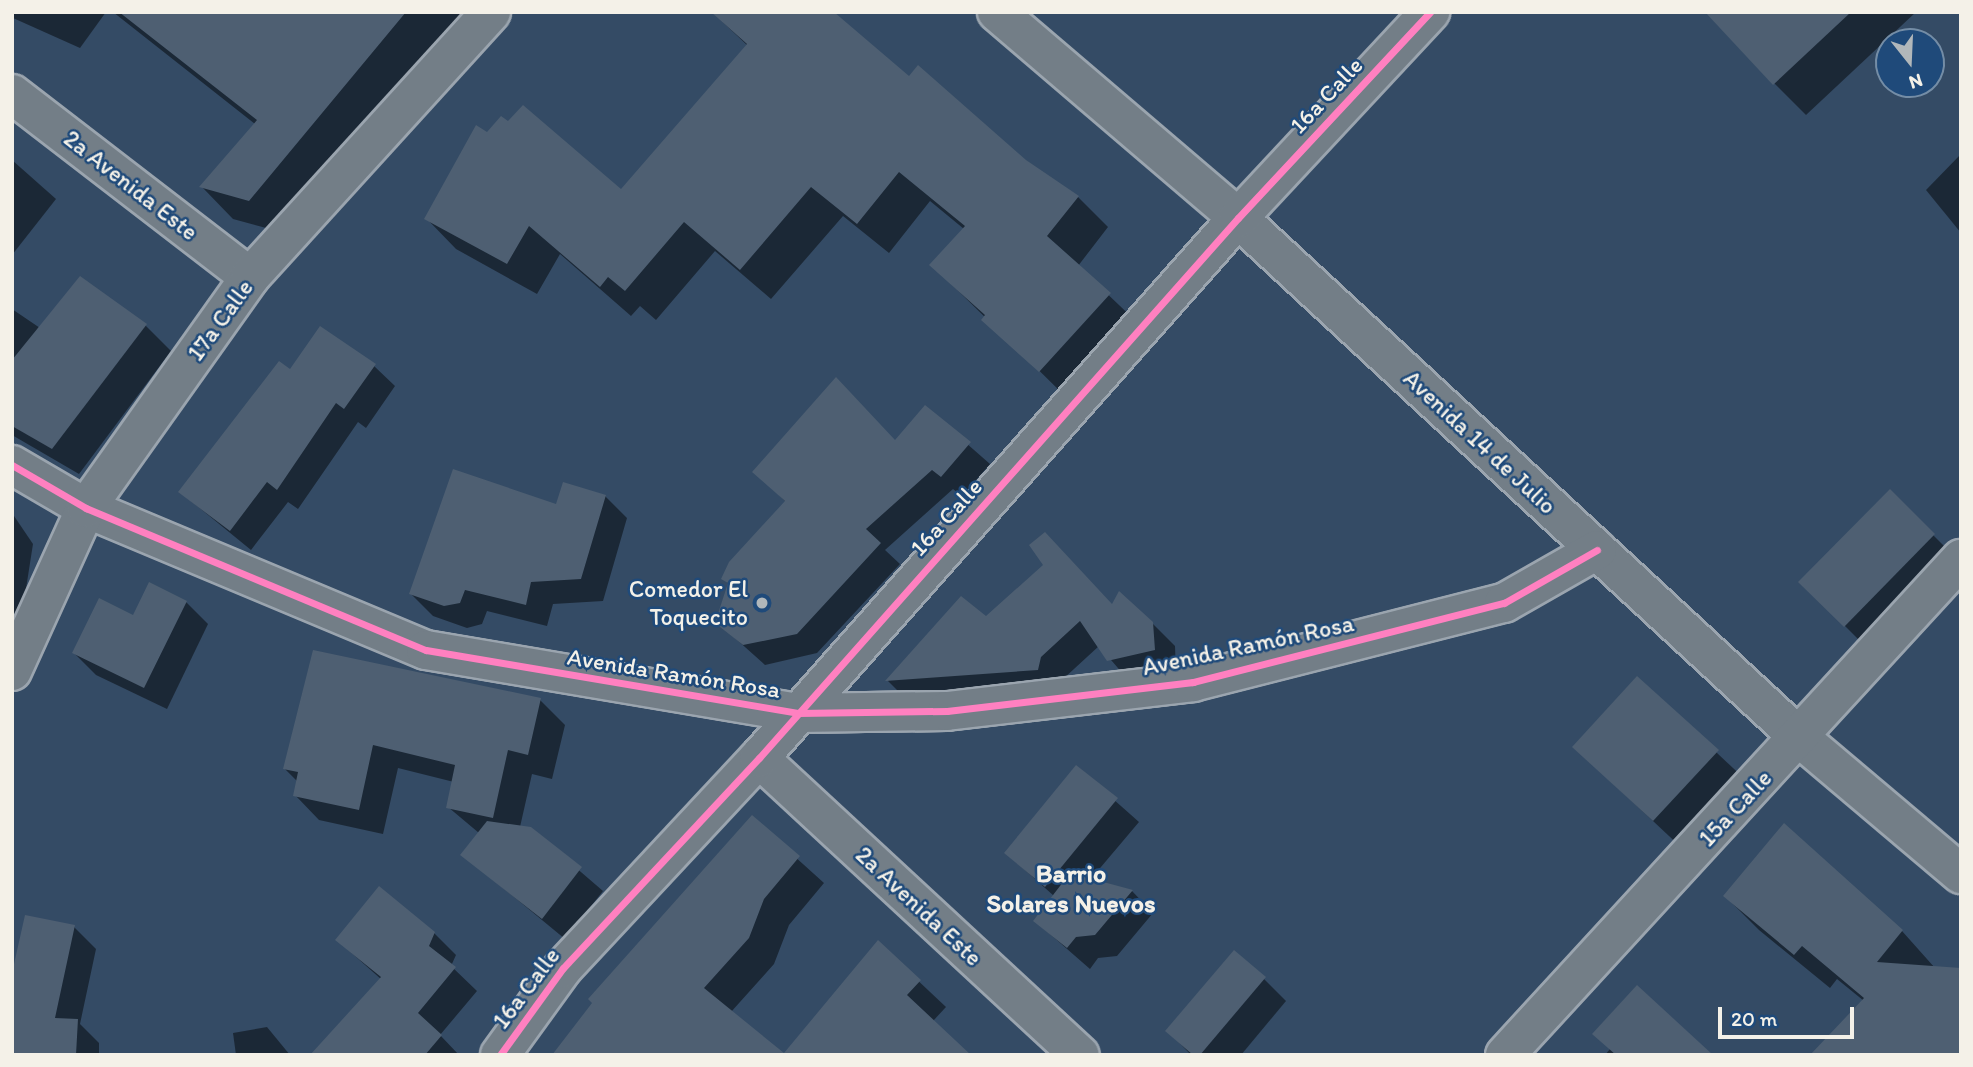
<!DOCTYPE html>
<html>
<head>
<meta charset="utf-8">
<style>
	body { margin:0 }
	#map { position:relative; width:1973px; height:1067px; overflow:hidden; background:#344b65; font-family:Itim,sans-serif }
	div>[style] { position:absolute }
	.shadow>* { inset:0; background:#0007 }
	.building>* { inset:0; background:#4e5f72 }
	.roads { filter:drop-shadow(2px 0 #9ba5af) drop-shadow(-2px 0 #9ba5af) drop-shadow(0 2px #9ba5af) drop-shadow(0 -2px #9ba5af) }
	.minor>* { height:38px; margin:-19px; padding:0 19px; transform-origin:19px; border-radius:19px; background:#737e87 }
	.cycleway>* { height:7px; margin:-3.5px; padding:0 3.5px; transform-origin:3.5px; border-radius:3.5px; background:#ff80c0 }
	.dots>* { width:19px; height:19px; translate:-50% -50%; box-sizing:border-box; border:4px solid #1f4a7a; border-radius:50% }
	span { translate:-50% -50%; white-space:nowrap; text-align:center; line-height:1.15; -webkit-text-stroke:5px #1f4a7a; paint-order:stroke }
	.street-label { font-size:24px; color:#f4f1e8 }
	.poi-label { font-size:24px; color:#f4f1e8 }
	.right { translate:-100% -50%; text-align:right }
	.neighbourhood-label { font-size:26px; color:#f4f1e8; font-weight:700 }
	.frame { position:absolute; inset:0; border:14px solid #f4f1e8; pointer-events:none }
	.north { position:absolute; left:1875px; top:28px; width:70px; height:70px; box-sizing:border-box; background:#1f4a7a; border:2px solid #748da6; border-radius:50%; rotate:162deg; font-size:19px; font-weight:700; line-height:28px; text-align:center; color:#f4f1e8 }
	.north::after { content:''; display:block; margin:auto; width:24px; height:32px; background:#b1b7ba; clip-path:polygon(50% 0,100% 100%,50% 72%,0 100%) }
	.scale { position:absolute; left:1718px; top:1007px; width:136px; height:32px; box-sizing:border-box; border:4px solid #f4f1e8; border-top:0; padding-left:9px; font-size:21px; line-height:24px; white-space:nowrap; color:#f4f1e8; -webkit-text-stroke:5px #1f4a7a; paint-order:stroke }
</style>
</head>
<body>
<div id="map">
	<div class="shadow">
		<div style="clip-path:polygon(12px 12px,106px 12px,80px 48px,13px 18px)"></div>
		<div style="clip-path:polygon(113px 12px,477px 12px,281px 232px,233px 219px,202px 187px,255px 124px)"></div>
		<div style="clip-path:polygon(712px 12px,909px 79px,1078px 197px,1108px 227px,1078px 266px,1140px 325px,1070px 401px,932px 265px,964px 229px,930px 201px,889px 253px,843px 216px,771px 299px,715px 251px,656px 320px,640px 306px,631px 316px,560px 254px,537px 294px,456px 249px,426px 218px,621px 191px,748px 46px)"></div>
		<div style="clip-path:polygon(1724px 12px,1916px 12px,1806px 115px,1774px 83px)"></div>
		<div style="clip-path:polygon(1961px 154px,1961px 233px,1926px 190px)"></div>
		<div style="clip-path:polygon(12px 160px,56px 199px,12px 255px)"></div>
		<div style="clip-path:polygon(12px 309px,40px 328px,145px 325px,171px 351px,79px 474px,12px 435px)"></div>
		<div style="clip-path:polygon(374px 366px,395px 386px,366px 428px,358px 422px,298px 509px,288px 502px,251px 550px,180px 492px)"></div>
		<div style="clip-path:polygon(925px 407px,990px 464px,962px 496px,953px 489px,885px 550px,900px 564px,817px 653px,765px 665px,717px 622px,729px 584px,724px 579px,786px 502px,755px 472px,896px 442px)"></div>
		<div style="clip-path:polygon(1890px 492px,1956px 558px,1867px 648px,1801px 582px)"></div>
		<div style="clip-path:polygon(605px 496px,627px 518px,603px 601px,553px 604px,547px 626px,487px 611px,482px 624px,467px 628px,433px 616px,411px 594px,557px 506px)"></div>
		<div style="clip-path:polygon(12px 513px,33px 544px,20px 627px,12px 626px)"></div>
		<div style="clip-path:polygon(961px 599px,986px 619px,1113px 606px,1152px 623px,1175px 646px,1176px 672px,1130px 682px,1099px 646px,1062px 680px,909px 702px,888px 681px)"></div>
		<div style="clip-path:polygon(186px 602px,208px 624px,167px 709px,96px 675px,74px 653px,134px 617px)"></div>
		<div style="clip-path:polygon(1638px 679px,1749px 783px,1685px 851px,1574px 747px)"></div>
		<div style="clip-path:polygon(540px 700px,565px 725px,552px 779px,532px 774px,520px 827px,531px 829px,603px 891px,565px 939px,463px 855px,479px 833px,448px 807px,454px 782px,398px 768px,383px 834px,319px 820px,295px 795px,298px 782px,285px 769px)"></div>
		<div style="clip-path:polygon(1077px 767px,1139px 822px,1090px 880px,1132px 891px,1153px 913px,1117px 956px,1098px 958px,1090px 969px,1035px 921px,1054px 896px,1006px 853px)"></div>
		<div style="clip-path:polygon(752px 818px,824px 883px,789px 925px,774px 964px,731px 1012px,554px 1055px)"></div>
		<div style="clip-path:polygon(1784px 826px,1902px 931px,1935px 968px,1864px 1001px,1837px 979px,1830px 988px,1759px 930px,1725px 896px)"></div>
		<div style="clip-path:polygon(74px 927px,96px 949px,80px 1024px,99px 1043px,99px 1055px,13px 1055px)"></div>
		<div style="clip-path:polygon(434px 933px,456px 955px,451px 966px,477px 991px,440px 1035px,459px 1055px,332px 1055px,382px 980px,337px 940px)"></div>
		<div style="clip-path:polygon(878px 943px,946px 1007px,933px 1021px,785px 1055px)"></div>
		<div style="clip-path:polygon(1264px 979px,1286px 1001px,1241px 1055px,1191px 1055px,1168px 1031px)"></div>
		<div style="clip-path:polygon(267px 1027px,290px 1055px,236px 1055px,233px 1033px)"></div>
		<div style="clip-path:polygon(1610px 1049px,1710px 1055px,1605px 1055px)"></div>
	</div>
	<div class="building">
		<div style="clip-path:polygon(119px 12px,406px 12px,249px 201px,199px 187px,257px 120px)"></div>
		<div style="clip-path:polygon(711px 12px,834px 12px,909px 76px,918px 65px,1026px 160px,1079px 196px,1047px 236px,1111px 293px,1039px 372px,981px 320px,985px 315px,929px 265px,965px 226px,899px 172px,857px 224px,811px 187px,740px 270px,684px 222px,625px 291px,608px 277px,600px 287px,529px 226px,507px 264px,424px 219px,476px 125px,487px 132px,501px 116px,508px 121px,523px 105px,621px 189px,747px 44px)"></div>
		<div style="clip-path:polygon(1705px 12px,1851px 12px,1773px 85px)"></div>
		<div style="clip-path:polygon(80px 276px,147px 324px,52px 449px,12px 426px,12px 360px)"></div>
		<div style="clip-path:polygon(320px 326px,376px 364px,344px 409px,336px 403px,277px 490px,267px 482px,230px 531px,178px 492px,279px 361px,290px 369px)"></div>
		<div style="clip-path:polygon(836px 377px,895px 440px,925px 405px,971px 442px,941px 477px,932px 470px,866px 529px,881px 543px,797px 634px,743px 645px,715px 623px,728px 583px,721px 579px,729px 562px,785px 501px,752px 472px)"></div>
		<div style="clip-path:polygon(453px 469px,556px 504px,563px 482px,606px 495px,581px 579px,531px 582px,526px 605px,465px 590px,460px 603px,444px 606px,409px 594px)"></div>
		<div style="clip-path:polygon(1890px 489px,1935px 534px,1844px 627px,1798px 582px)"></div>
		<div style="clip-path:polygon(1045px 532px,1112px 604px,1119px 591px,1153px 622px,1155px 650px,1107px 661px,1080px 621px,1041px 657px,1038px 670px,885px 681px,961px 596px,986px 616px,1043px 565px,1029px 545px)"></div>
		<div style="clip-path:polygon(149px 582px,187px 601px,144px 688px,72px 653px,99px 598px,133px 615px)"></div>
		<div style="clip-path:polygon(313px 650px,541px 698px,528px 755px,508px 750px,493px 818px,446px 808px,455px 765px,373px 745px,359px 810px,293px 796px,298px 772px,283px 769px)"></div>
		<div style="clip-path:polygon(1637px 676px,1719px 750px,1653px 821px,1572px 747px)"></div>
		<div style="clip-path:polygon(1076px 765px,1118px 798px,1045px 887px,1004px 853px)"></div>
		<div style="clip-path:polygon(752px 815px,800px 856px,764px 899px,749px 938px,704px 988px,784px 1053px,878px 940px,921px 980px,907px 995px,971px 1055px,552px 1055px,592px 1003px,588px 999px)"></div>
		<div style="clip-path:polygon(487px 821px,531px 827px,582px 867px,542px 919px,460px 855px)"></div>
		<div style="clip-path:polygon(1784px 823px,1903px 930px,1877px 962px,1961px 968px,1961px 1055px,1810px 1055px,1864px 998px,1802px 946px,1794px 955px,1723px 896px)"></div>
		<div style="clip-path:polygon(1070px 873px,1133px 890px,1095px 935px,1076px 937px,1067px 948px,1033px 921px)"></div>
		<div style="clip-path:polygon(379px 886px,435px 932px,429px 946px,456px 967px,418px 1013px,442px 1035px,425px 1055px,310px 1055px,381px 977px,335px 940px)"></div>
		<div style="clip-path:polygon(25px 915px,75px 925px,55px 1018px,78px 1019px,76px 1055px,12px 1055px,12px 973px)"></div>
		<div style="clip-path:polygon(1234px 950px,1266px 977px,1200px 1055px,1193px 1055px,1165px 1031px)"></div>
		<div style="clip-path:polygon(1637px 985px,1713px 1055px,1616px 1055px,1592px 1034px)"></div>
	</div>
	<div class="roads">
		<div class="minor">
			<div style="left:997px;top:12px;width:317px;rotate:40.5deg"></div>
			<div style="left:1238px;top:218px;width:766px;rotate:42.78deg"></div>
			<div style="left:1800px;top:738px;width:211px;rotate:40.2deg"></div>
			<div style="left:12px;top:94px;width:300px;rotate:37.6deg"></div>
			<div style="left:12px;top:465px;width:86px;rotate:30.2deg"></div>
			<div style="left:86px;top:508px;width:368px;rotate:22.7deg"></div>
			<div style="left:426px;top:650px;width:377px;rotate:9.6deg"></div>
			<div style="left:798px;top:713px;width:149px;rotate:-0.8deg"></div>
			<div style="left:947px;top:711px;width:248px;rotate:-6.7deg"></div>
			<div style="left:1193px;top:682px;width:321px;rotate:-14.3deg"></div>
			<div style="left:1504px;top:603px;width:107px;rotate:-29.7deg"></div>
			<div style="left:12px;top:671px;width:179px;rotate:-65.6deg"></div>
			<div style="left:86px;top:508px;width:283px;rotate:-54.6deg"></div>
			<div style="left:250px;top:277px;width:358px;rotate:-47.7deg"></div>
			<div style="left:759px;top:758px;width:437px;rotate:42.8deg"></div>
			<div style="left:500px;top:1055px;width:107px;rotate:-54.1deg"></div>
			<div style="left:563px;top:968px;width:287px;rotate:-47deg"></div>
			<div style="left:759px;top:758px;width:722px;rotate:-48.43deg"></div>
			<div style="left:1238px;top:218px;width:282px;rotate:-47deg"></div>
			<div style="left:1505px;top:1055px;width:674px;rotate:-47.41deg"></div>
		</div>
	</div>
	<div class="cycleway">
		<div style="left:12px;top:465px;width:86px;rotate:30.2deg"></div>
		<div style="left:86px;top:508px;width:368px;rotate:22.7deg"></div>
		<div style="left:426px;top:650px;width:377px;rotate:9.6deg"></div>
		<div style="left:798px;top:713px;width:149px;rotate:-0.8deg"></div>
		<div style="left:947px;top:711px;width:248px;rotate:-6.7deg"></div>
		<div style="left:1193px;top:682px;width:321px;rotate:-14.3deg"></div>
		<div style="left:1504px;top:603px;width:107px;rotate:-29.7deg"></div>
		<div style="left:500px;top:1055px;width:107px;rotate:-54.1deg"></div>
		<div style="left:563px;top:968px;width:287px;rotate:-47deg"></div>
		<div style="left:759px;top:758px;width:722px;rotate:-48.43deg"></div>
		<div style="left:1238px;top:218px;width:282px;rotate:-47deg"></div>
	</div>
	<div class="dots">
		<div style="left:762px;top:603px;background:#b1b7ba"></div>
	</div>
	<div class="street-label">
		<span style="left:1326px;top:95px;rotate:-47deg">16a Calle</span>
		<span style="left:131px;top:185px;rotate:38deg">2a Avenida Este</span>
		<span style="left:220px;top:320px;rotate:-54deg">17a Calle</span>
		<span style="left:1480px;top:442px;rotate:43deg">Avenida 14 de Julio</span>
		<span style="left:946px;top:517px;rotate:-48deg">16a Calle</span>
		<span style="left:1248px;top:645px;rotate:-12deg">Avenida Ramón Rosa</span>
		<span style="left:674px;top:673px;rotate:9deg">Avenida Ramón Rosa</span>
		<span style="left:1735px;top:808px;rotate:-47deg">15a Calle</span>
		<span style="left:919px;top:906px;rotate:43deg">2a Avenida Este</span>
		<span style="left:526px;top:988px;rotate:-53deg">16a Calle</span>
	</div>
	<div class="poi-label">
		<span class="right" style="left:748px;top:603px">Comedor El<br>Toquecito</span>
	</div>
	<div class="neighbourhood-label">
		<span style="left:1071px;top:889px">Barrio<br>Solares Nuevos</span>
	</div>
	<div class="frame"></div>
	<div class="north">N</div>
	<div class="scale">20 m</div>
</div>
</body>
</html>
